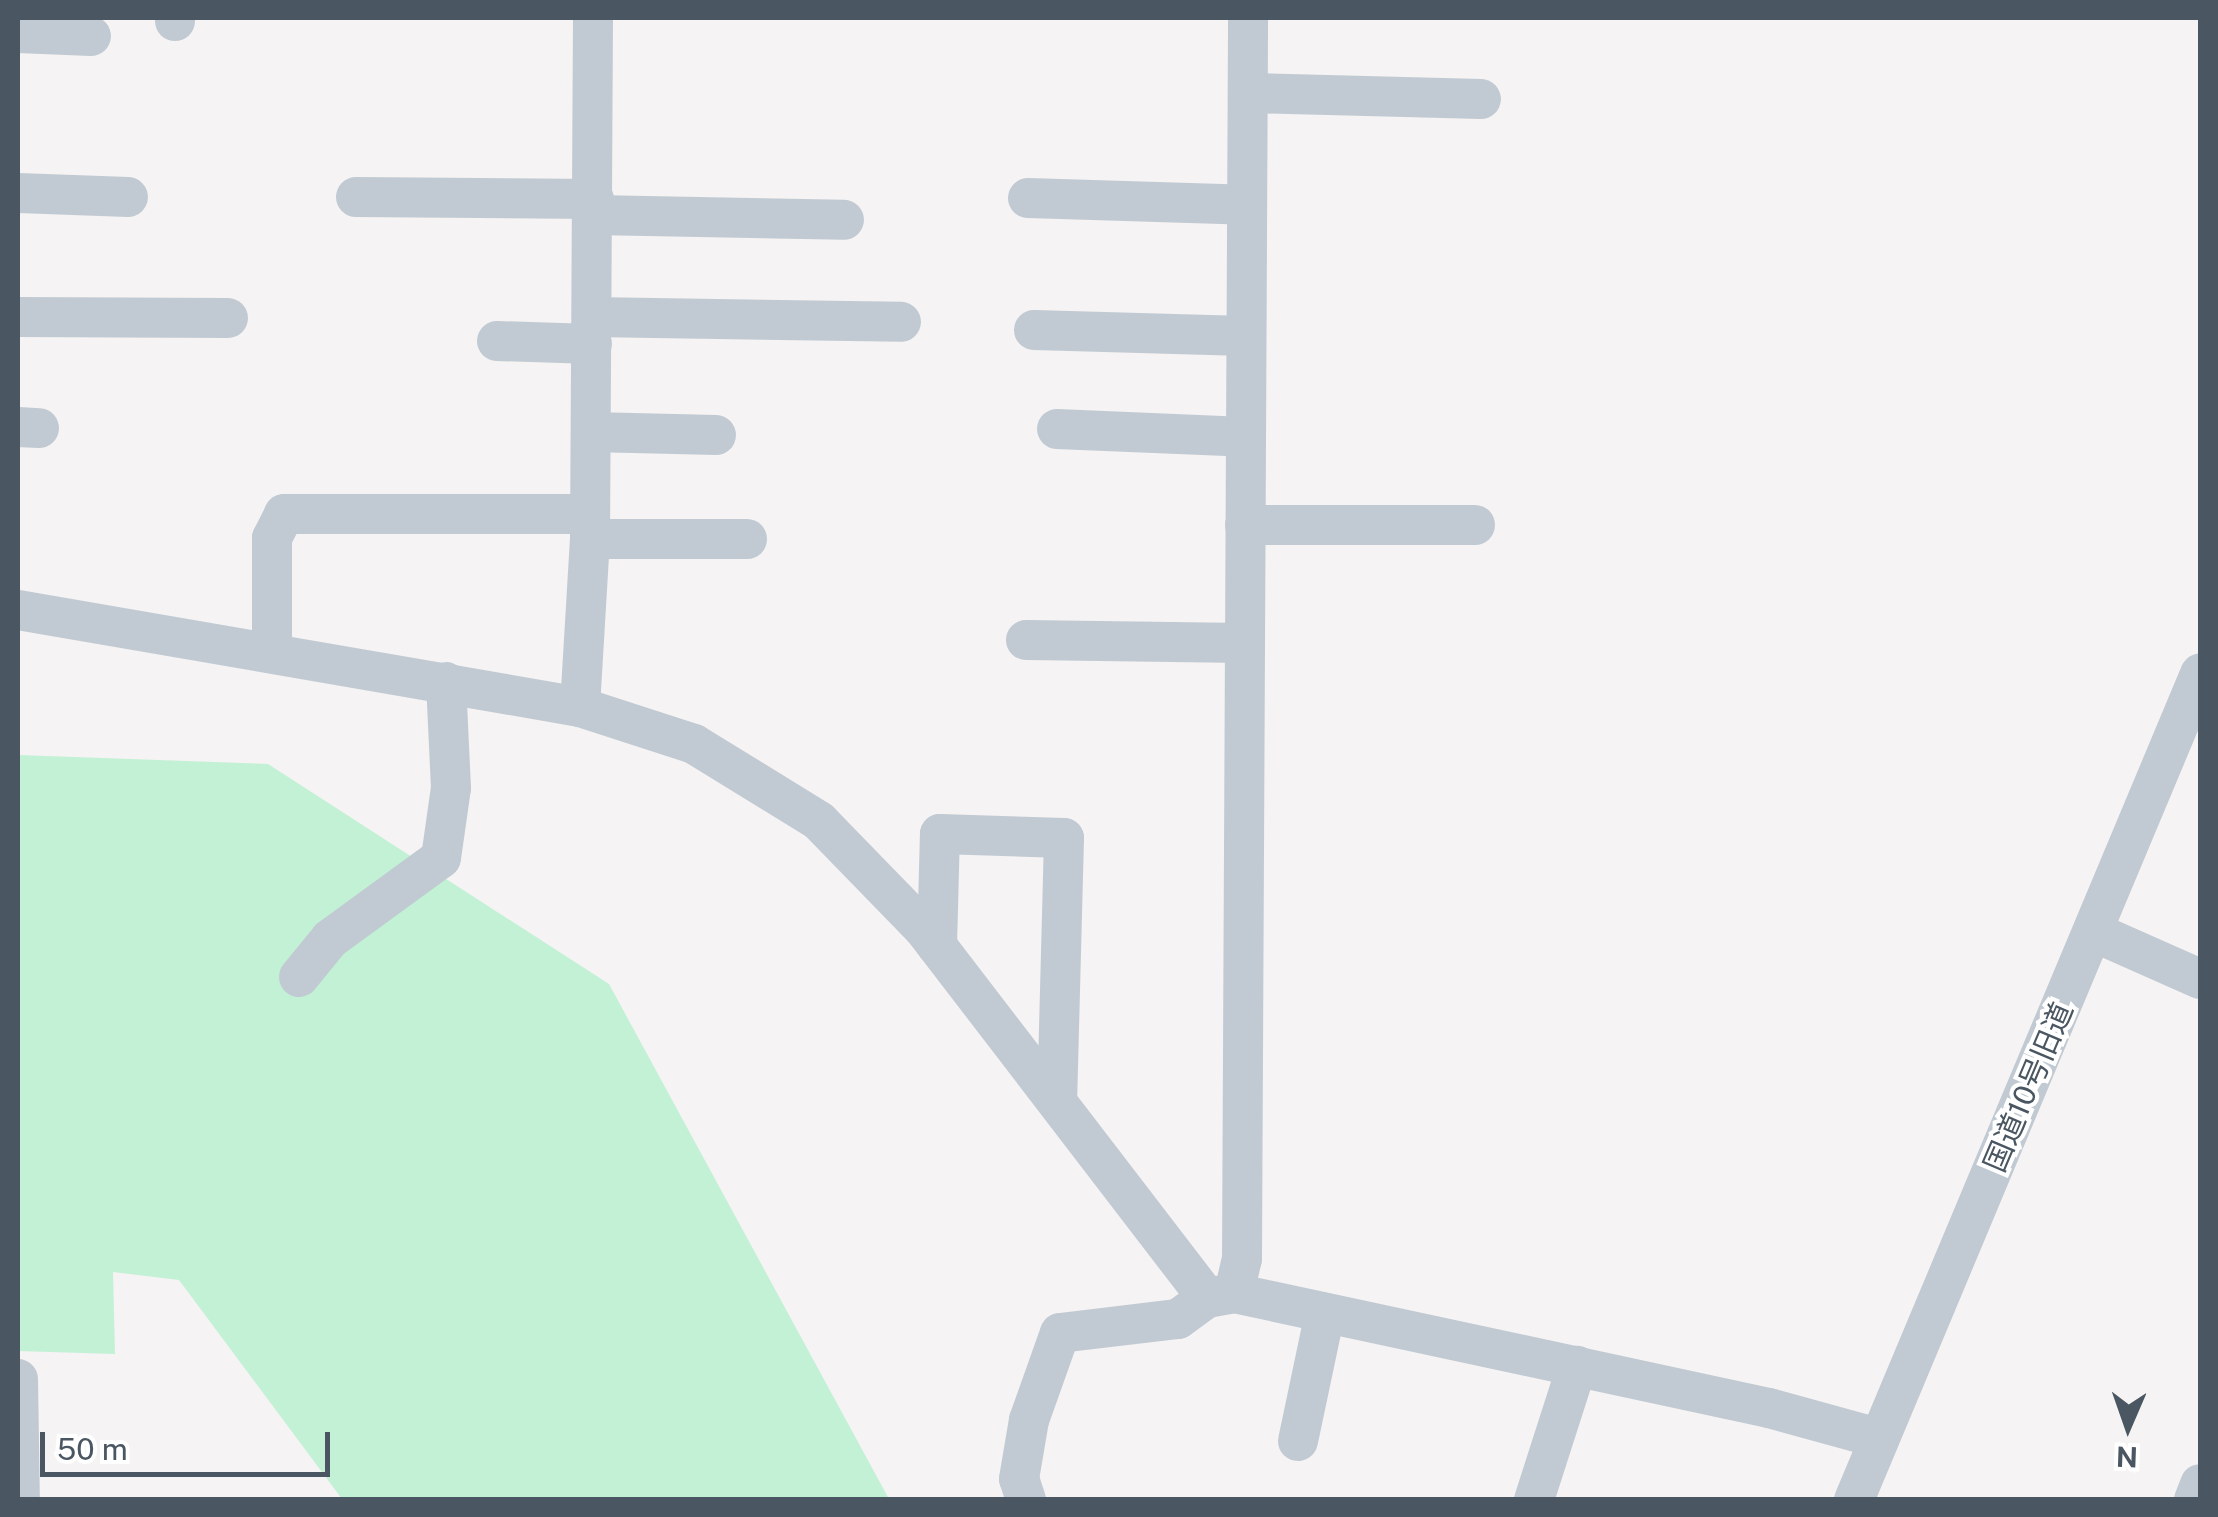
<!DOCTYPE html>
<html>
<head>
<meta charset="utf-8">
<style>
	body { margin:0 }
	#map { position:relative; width:2218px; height:1517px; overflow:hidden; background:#f5f3f3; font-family:"Public Sans","Noto Sans JP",sans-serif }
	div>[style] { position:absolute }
	.green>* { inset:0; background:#c3f1d5 }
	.minor>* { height:40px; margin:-20px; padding:0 20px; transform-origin:20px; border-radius:20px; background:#c1cad2 }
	span { translate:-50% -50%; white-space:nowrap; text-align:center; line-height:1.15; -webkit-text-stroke:8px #fff; paint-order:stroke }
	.street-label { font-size:30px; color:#4a5661 }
	.frame { position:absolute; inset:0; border:20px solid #4a5661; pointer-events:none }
	.north { position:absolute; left:2078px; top:1377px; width:100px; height:100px; -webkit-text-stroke:8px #fff; paint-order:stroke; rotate:182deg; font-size:28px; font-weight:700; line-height:40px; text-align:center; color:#4a5661 }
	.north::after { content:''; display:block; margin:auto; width:35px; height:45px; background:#4a5661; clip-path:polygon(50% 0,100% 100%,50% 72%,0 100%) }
	.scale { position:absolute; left:40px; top:1432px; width:290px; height:45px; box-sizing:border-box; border:5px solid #4a5661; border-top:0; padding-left:12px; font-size:30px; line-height:35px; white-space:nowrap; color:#4a5661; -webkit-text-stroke:8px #fff; paint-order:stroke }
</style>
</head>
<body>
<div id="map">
	<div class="green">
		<div style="clip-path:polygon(18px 755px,268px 764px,609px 984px,889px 1499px,342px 1499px,179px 1280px,113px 1272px,115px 1354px,18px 1351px)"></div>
	</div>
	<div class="minor">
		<div style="left:175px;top:21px;width:3px;rotate:-90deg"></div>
		<div style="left:18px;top:33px;width:73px;rotate:2.4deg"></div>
		<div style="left:1248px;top:93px;width:233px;rotate:1.5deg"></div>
		<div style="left:18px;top:193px;width:110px;rotate:2.1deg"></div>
		<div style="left:356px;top:197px;width:238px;rotate:0.5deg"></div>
		<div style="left:1028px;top:198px;width:218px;rotate:1.8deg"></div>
		<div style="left:594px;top:215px;width:250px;rotate:1.1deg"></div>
		<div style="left:18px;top:317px;width:210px;rotate:0.3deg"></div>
		<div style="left:592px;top:317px;width:309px;rotate:0.9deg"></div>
		<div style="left:1034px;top:330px;width:211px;rotate:1.6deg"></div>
		<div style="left:497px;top:341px;width:95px;rotate:1.8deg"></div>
		<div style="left:18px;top:427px;width:21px;rotate:3deg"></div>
		<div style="left:1057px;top:429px;width:188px;rotate:2.4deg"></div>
		<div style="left:591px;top:432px;width:125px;rotate:1.4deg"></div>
		<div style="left:1245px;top:525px;width:230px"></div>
		<div style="left:590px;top:539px;width:157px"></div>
		<div style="left:18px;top:610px;width:570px;rotate:9.79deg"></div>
		<div style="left:580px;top:707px;width:120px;rotate:18deg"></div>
		<div style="left:694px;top:744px;width:147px;rotate:31.6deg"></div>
		<div style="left:819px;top:821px;width:151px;rotate:45.8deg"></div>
		<div style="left:924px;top:929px;width:465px;rotate:52.5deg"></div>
		<div style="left:1026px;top:640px;width:218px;rotate:0.8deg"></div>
		<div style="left:272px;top:652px;width:114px;rotate:-90deg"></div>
		<div style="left:272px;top:538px;width:27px;rotate:-63deg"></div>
		<div style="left:284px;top:514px;width:306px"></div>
		<div style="left:580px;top:707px;width:168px;rotate:-86.6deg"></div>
		<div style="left:590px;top:539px;width:521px;rotate:-89.67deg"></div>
		<div style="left:2094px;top:932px;width:116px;rotate:23.9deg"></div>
		<div style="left:937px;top:946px;width:112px;rotate:-88.5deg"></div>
		<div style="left:940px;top:834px;width:124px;rotate:1.8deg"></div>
		<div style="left:1064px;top:838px;width:262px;rotate:91.5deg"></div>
		<div style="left:299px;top:977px;width:49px;rotate:-50.8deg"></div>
		<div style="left:330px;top:939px;width:137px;rotate:-36.1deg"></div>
		<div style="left:441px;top:858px;width:71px;rotate:-81.9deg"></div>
		<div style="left:451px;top:788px;width:106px;rotate:-92.7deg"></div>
		<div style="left:1234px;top:1293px;width:35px;rotate:-77deg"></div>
		<div style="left:1242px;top:1259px;width:1241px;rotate:-89.72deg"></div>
		<div style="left:18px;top:1379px;width:121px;rotate:89.1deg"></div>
		<div style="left:1298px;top:1441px;width:131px;rotate:-78.1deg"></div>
		<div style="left:1026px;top:1500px;width:22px;rotate:-108deg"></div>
		<div style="left:1019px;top:1479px;width:60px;rotate:-80.4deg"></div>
		<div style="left:1029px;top:1420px;width:92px;rotate:-70.4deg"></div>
		<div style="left:1060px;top:1333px;width:119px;rotate:-6.8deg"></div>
		<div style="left:1178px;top:1319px;width:36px;rotate:-36deg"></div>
		<div style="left:1207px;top:1298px;width:27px;rotate:-10deg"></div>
		<div style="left:1234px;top:1293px;width:547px;rotate:12.13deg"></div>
		<div style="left:1769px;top:1408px;width:113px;rotate:15.4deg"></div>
		<div style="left:1534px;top:1500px;width:141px;rotate:-72.2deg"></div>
		<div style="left:1854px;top:1500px;width:896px;rotate:-67.27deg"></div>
		<div style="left:2194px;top:1500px;width:17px;rotate:-69deg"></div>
	</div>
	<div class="street-label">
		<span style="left:2028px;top:1087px;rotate:-67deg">国道10号旧道</span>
	</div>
	<div class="frame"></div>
	<div class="north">N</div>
	<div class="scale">50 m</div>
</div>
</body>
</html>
